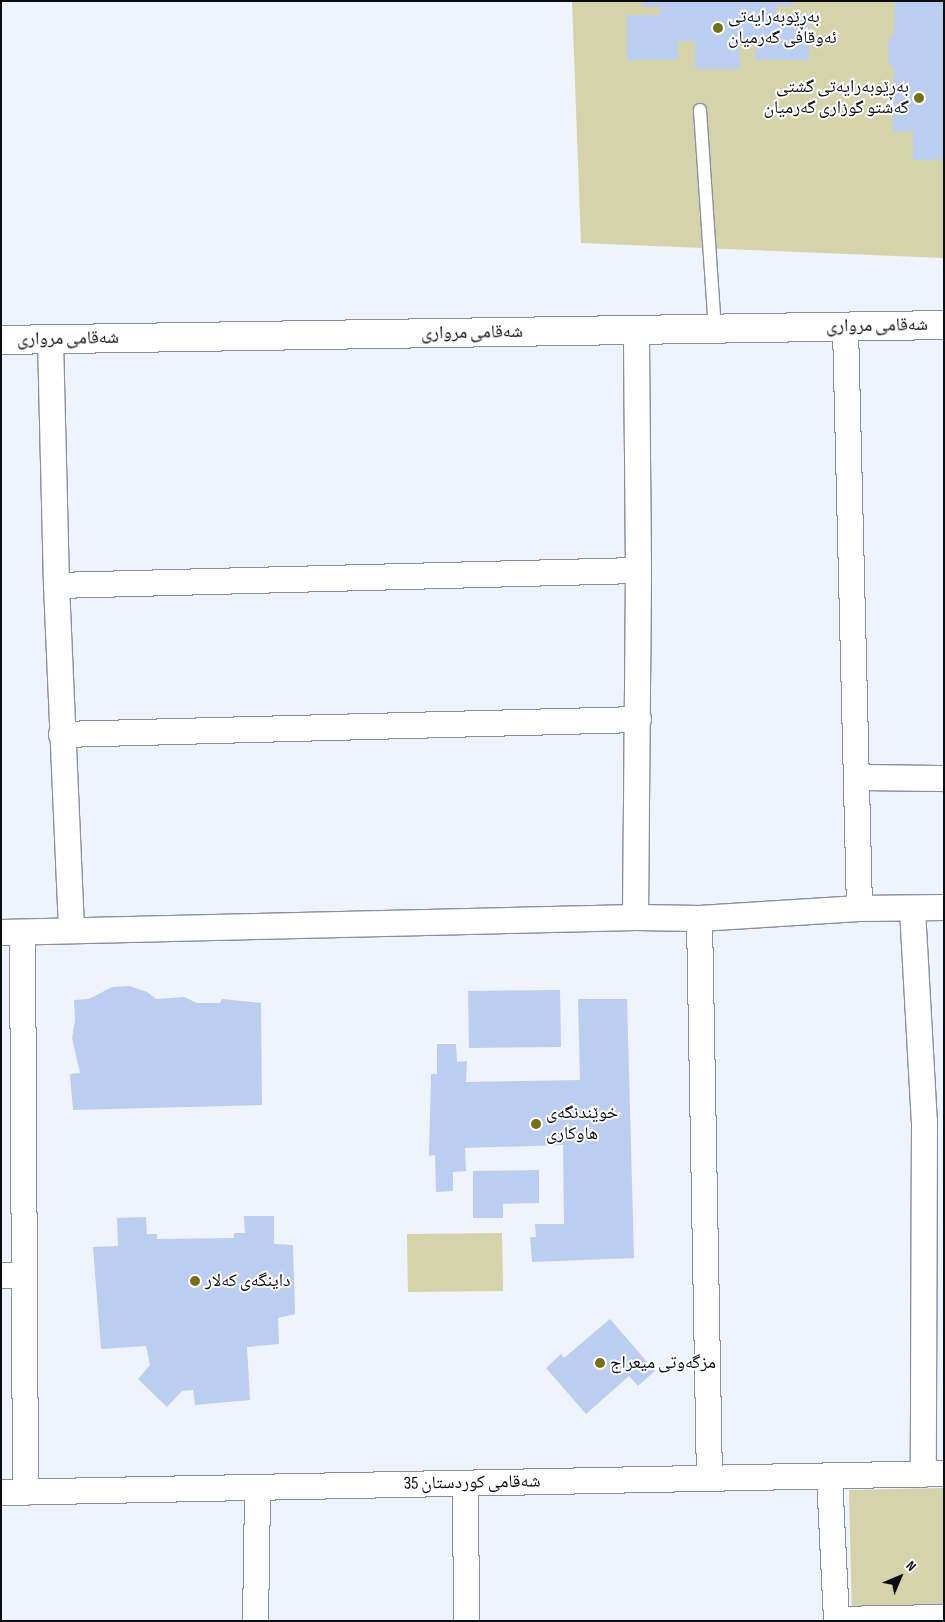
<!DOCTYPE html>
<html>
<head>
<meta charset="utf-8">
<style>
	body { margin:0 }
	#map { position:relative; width:945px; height:1622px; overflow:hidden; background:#eff3fb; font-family:"Sofia Sans Condensed","Noto Naskh Arabic",sans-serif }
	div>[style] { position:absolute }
	.green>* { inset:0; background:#d4d3aa }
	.building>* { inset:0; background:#bbcdf1 }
	.roads { filter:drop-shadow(1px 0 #8790a3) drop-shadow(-1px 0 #8790a3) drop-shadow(0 1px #8790a3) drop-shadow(0 -1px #8790a3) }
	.service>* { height:12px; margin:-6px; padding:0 6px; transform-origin:6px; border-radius:6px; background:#fff }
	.minor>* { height:25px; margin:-12.5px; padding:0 12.5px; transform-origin:12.5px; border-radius:12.5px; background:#fff }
	.tertiary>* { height:28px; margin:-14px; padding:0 14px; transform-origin:14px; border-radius:14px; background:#fff }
	.dots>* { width:14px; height:14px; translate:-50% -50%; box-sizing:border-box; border:2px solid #fff; border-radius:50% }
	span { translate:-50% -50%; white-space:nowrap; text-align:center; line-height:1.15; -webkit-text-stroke:4px #fff; paint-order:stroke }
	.poi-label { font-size:18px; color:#090c12 }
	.left { translate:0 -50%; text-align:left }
	.right { translate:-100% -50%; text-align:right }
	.street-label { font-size:18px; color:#090c12 }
	.frame { position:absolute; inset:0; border:2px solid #090c12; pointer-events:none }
	.north { position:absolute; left:875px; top:1552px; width:50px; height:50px; -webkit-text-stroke:4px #fff; paint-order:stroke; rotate:45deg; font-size:14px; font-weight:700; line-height:20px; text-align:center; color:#090c12 }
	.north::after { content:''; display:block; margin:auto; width:18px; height:22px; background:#090c12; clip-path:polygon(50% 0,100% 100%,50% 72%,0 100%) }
</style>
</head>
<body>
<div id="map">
	<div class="green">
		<div style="clip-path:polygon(572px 1px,944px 1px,944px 258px,581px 243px)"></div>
		<div style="clip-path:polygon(502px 1233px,503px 1291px,408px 1292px,407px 1234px)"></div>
		<div style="clip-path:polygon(944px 1488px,944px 1621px,852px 1621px,849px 1490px)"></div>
	</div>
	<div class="building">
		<div style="clip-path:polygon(643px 1px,793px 1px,793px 6px,777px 5px,776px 14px,809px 14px,809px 60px,756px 60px,755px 42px,739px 42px,740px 69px,695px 69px,695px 41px,678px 41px,678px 60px,627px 60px,627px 15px,660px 15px,660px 7px,643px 7px)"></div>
		<div style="clip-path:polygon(895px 1px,944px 1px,944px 159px,913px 160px,913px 131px,893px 132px,894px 66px,888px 65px,889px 36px,894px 36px)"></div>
		<div style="clip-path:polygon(129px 986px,147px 992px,156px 999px,184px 997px,197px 1003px,220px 1003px,222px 999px,261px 1003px,262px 1105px,73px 1110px,70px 1074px,80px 1073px,72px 1038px,75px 1020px,74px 1000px,89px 999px,112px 987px)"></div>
		<div style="clip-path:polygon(560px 990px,561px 1047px,469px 1048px,468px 991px)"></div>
		<div style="clip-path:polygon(578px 999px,627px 999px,634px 1258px,532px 1262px,530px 1237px,536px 1237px,535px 1224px,564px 1224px,563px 1145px,465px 1148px,466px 1171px,453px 1172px,453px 1191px,436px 1192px,435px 1155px,429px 1156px,431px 1074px,437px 1074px,437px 1044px,456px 1044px,457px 1062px,467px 1061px,466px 1082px,580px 1080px)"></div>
		<div style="clip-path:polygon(539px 1170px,539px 1203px,503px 1204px,503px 1218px,473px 1218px,473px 1171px)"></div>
		<div style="clip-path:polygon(244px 1216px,274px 1216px,274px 1244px,293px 1245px,295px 1314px,278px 1318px,279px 1344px,247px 1347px,250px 1400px,195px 1405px,193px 1390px,182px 1391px,167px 1407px,138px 1379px,150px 1365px,146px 1346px,101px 1349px,93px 1247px,118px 1246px,117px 1218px,146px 1217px,147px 1234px,157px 1234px,157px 1239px,234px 1238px,234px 1233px,245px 1233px)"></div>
		<div style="clip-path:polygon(610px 1319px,655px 1371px,638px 1386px,629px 1376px,586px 1414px,546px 1368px,561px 1354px,564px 1358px)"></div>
	</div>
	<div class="roads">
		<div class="service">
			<div style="left:700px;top:110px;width:220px;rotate:86.1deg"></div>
		</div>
		<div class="minor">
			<div style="left:845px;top:327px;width:581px;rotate:88.62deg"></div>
			<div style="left:50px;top:339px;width:246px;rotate:88.6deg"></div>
			<div style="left:56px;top:585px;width:344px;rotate:87.5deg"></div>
			<div style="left:56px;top:585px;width:582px;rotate:-1.48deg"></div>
			<div style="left:61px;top:734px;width:577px;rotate:-1.49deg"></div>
			<div style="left:856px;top:777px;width:88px;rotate:0.7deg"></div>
			<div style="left:912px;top:909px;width:212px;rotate:86.8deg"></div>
			<div style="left:924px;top:1121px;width:353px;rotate:90.2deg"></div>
			<div style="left:635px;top:917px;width:347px;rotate:-89.5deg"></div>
			<div style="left:638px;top:570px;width:240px;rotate:-90.5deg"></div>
			<div style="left:699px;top:918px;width:560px;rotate:88.98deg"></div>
			<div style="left:1px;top:932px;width:634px;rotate:-1.36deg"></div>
			<div style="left:635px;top:917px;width:64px;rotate:0.9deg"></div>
			<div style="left:699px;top:918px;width:160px;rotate:-3.6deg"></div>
			<div style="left:859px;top:908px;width:85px;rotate:-0.7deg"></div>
			<div style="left:22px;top:932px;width:560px;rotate:89.69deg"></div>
			<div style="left:1px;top:1275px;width:23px"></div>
			<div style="left:829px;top:1476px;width:145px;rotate:87.2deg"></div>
			<div style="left:465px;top:1483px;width:138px;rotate:89.6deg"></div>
			<div style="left:1px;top:1492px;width:943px;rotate:-1.15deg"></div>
			<div style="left:836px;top:1619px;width:108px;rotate:-1.1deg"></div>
			<div style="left:255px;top:1621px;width:134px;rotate:-89.1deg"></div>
		</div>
		<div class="tertiary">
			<div style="left:1px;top:340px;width:943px;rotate:-0.91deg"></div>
		</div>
	</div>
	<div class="dots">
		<div style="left:718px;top:28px;background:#757113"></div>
		<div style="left:919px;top:98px;background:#757113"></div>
		<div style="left:536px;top:1124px;background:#757113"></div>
		<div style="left:195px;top:1281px;background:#757113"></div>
		<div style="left:600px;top:1363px;background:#757113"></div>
	</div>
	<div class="poi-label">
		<span class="left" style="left:728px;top:28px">بەڕێوبەرایەتی<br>ئەوقافی گەرمیان</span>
		<span class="right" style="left:909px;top:98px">بەڕێوبەرایەتی گشتی<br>گەشتو گوزاری گەرمیان</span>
		<span class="left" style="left:546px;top:1124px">خوێندنگەی<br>هاوکاری</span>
		<span class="left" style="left:205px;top:1281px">داینگەی کەلار</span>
		<span class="left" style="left:610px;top:1363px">مزگەوتی میعراج</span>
	</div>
	<div class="street-label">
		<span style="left:877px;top:326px;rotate:-1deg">شەقامی مرواری</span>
		<span style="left:472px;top:333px;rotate:-1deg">شەقامی مرواری</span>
		<span style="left:68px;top:339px;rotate:-1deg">شەقامی مرواری</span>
		<span style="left:472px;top:1483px;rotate:-1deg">شەقامی کوردستان 35</span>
	</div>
	<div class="frame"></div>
	<div class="north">N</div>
</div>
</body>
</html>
